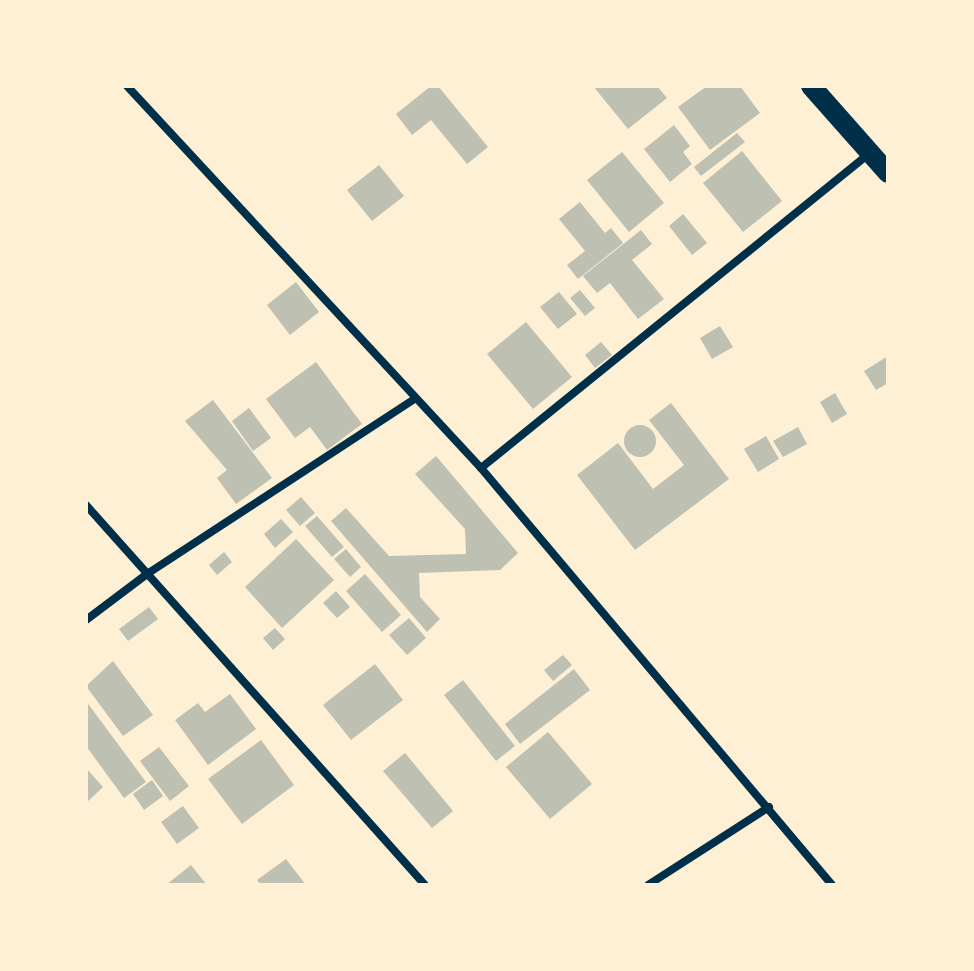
<!DOCTYPE html>
<html>
<head>
<meta charset="utf-8">
<style>
	body { margin:0 }
	#map { position:relative; width:974px; height:971px; overflow:hidden; background:#fdf0d5; font-family:Mulish,sans-serif }
	div>[style] { position:absolute }
	.building>* { inset:0; background:#bec0b2 }
	.round { border-radius:50% }
	.minor>* { height:8px; margin:-4px; padding:0 4px; transform-origin:4px; border-radius:4px; background:#003049 }
	.primary>* { height:20px; margin:-10px; padding:0 10px; transform-origin:10px; border-radius:10px; background:#003049 }
	span { translate:-50% -50%; white-space:nowrap; text-align:center; line-height:1.15; -webkit-text-stroke:6px #fdf0d5; paint-order:stroke }
	.frame { position:absolute; inset:0; border:88px solid #fdf0d5; pointer-events:none }
</style>
</head>
<body>
<div id="map">
	<div class="building">
		<div style="clip-path:polygon(431px 86px,438px 86px,488px 147px,467px 164px,431px 120px,412px 135px,396px 114px)"></div>
		<div style="clip-path:polygon(593px 86px,657px 86px,667px 98px,628px 129px)"></div>
		<div style="clip-path:polygon(707px 86px,740px 86px,760px 113px,710px 150px,678px 107px)"></div>
		<div style="clip-path:polygon(674px 125px,690px 146px,683px 152px,692px 164px,670px 182px,644px 149px)"></div>
		<div style="clip-path:polygon(737px 133px,745px 142px,701px 176px,694px 167px)"></div>
		<div style="clip-path:polygon(742px 151px,782px 201px,743px 232px,703px 183px)"></div>
		<div style="clip-path:polygon(622px 152px,664px 203px,629px 232px,587px 180px)"></div>
		<div style="clip-path:polygon(379px 165px,404px 196px,372px 221px,347px 190px)"></div>
		<div style="clip-path:polygon(580px 202px,605px 233px,611px 228px,623px 243px,578px 279px,567px 265px,585px 251px,559px 219px)"></div>
		<div style="clip-path:polygon(683px 214px,707px 243px,692px 255px,669px 226px)"></div>
		<div style="clip-path:polygon(641px 230px,652px 244px,632px 260px,664px 299px,638px 319px,610px 283px,597px 293px,583px 276px)"></div>
		<div style="clip-path:polygon(296px 282px,319px 312px,290px 335px,267px 305px)"></div>
		<div style="clip-path:polygon(580px 290px,595px 308px,585px 316px,570px 298px)"></div>
		<div style="clip-path:polygon(559px 292px,577px 314px,558px 329px,540px 307px)"></div>
		<div style="clip-path:polygon(526px 322px,572px 377px,533px 409px,487px 354px)"></div>
		<div style="clip-path:polygon(720px 326px,733px 347px,712px 359px,700px 338px)"></div>
		<div style="clip-path:polygon(601px 342px,612px 355px,595px 368px,585px 355px)"></div>
		<div style="clip-path:polygon(888px 356px,888px 383px,876px 390px,864px 371px)"></div>
		<div style="clip-path:polygon(316px 362px,362px 424px,327px 450px,310px 427px,295px 438px,266px 399px)"></div>
		<div style="clip-path:polygon(835px 393px,847px 414px,832px 423px,820px 402px)"></div>
		<div style="clip-path:polygon(213px 400px,272px 478px,236px 504px,217px 478px,227px 470px,185px 421px)"></div>
		<div style="clip-path:polygon(671px 403px,729px 479px,635px 550px,577px 475px,618px 443px,653px 489px,684px 465px,649px 420px)"></div>
		<div style="clip-path:polygon(249px 408px,271px 438px,253px 451px,232px 421px)"></div>
		<div class="round" style="left:624px;top:425px;width:32px;height:32px"></div>
		<div style="clip-path:polygon(798px 427px,807px 444px,783px 457px,773px 441px)"></div>
		<div style="clip-path:polygon(766px 436px,779px 459px,758px 472px,744px 449px)"></div>
		<div style="clip-path:polygon(436px 456px,518px 553px,500px 570px,419px 573px,420px 597px,440px 619px,427px 632px,331px 521px,346px 508px,389px 556px,466px 554px,465px 529px,415px 474px)"></div>
		<div style="clip-path:polygon(301px 497px,315px 513px,300px 526px,286px 510px)"></div>
		<div style="clip-path:polygon(317px 516px,344px 547px,332px 557px,305px 526px)"></div>
		<div style="clip-path:polygon(281px 519px,293px 532px,275px 548px,264px 534px)"></div>
		<div style="clip-path:polygon(296px 539px,334px 580px,282px 628px,245px 587px)"></div>
		<div style="clip-path:polygon(346px 549px,361px 567px,350px 577px,334px 559px)"></div>
		<div style="clip-path:polygon(224px 552px,232px 562px,217px 575px,209px 565px)"></div>
		<div style="clip-path:polygon(365px 574px,401px 615px,382px 632px,346px 591px)"></div>
		<div style="clip-path:polygon(336px 591px,350px 607px,337px 618px,323px 603px)"></div>
		<div style="clip-path:polygon(149px 607px,158px 619px,128px 641px,119px 629px)"></div>
		<div style="clip-path:polygon(409px 618px,426px 638px,407px 655px,389px 635px)"></div>
		<div style="clip-path:polygon(275px 628px,285px 639px,273px 650px,263px 638px)"></div>
		<div style="clip-path:polygon(563px 655px,572px 665px,553px 681px,544px 670px)"></div>
		<div style="clip-path:polygon(113px 661px,153px 715px,123px 736px,86px 686px)"></div>
		<div style="clip-path:polygon(375px 664px,403px 700px,351px 740px,323px 705px)"></div>
		<div style="clip-path:polygon(574px 669px,590px 690px,520px 744px,505px 724px)"></div>
		<div style="clip-path:polygon(463px 680px,515px 746px,496px 761px,444px 695px)"></div>
		<div style="clip-path:polygon(230px 694px,256px 729px,208px 765px,175px 720px,198px 703px,205px 712px)"></div>
		<div style="clip-path:polygon(86px 701px,146px 782px,124px 798px,86px 746px)"></div>
		<div style="clip-path:polygon(548px 732px,592px 784px,550px 819px,506px 767px)"></div>
		<div style="clip-path:polygon(261px 740px,294px 785px,242px 824px,208px 779px)"></div>
		<div style="clip-path:polygon(159px 747px,189px 786px,170px 801px,140px 761px)"></div>
		<div style="clip-path:polygon(405px 753px,453px 811px,432px 828px,383px 771px)"></div>
		<div style="clip-path:polygon(86px 768px,103px 787px,86px 803px)"></div>
		<div style="clip-path:polygon(152px 780px,163px 796px,144px 810px,133px 794px)"></div>
		<div style="clip-path:polygon(183px 806px,199px 828px,177px 844px,161px 822px)"></div>
		<div style="clip-path:polygon(286px 859px,306px 885px,261px 885px,257px 880px)"></div>
		<div style="clip-path:polygon(191px 865px,207px 885px,166px 885px)"></div>
	</div>
	<div class="minor">
		<div style="left:127px;top:86px;width:521px;rotate:47.18deg"></div>
		<div style="left:481px;top:468px;width:545px;rotate:49.91deg"></div>
		<div style="left:481px;top:468px;width:499px;rotate:-39deg"></div>
		<div style="left:86px;top:505px;width:509px;rotate:48.26deg"></div>
		<div style="left:86px;top:620px;width:76px;rotate:-37deg"></div>
		<div style="left:147px;top:574px;width:321px;rotate:-33.2deg"></div>
		<div style="left:648px;top:885px;width:144px;rotate:-32.8deg"></div>
	</div>
	<div class="primary">
		<div style="left:811px;top:86px;width:116px;rotate:48.5deg"></div>
	</div>
	<div class="frame"></div>
</div>
</body>
</html>
